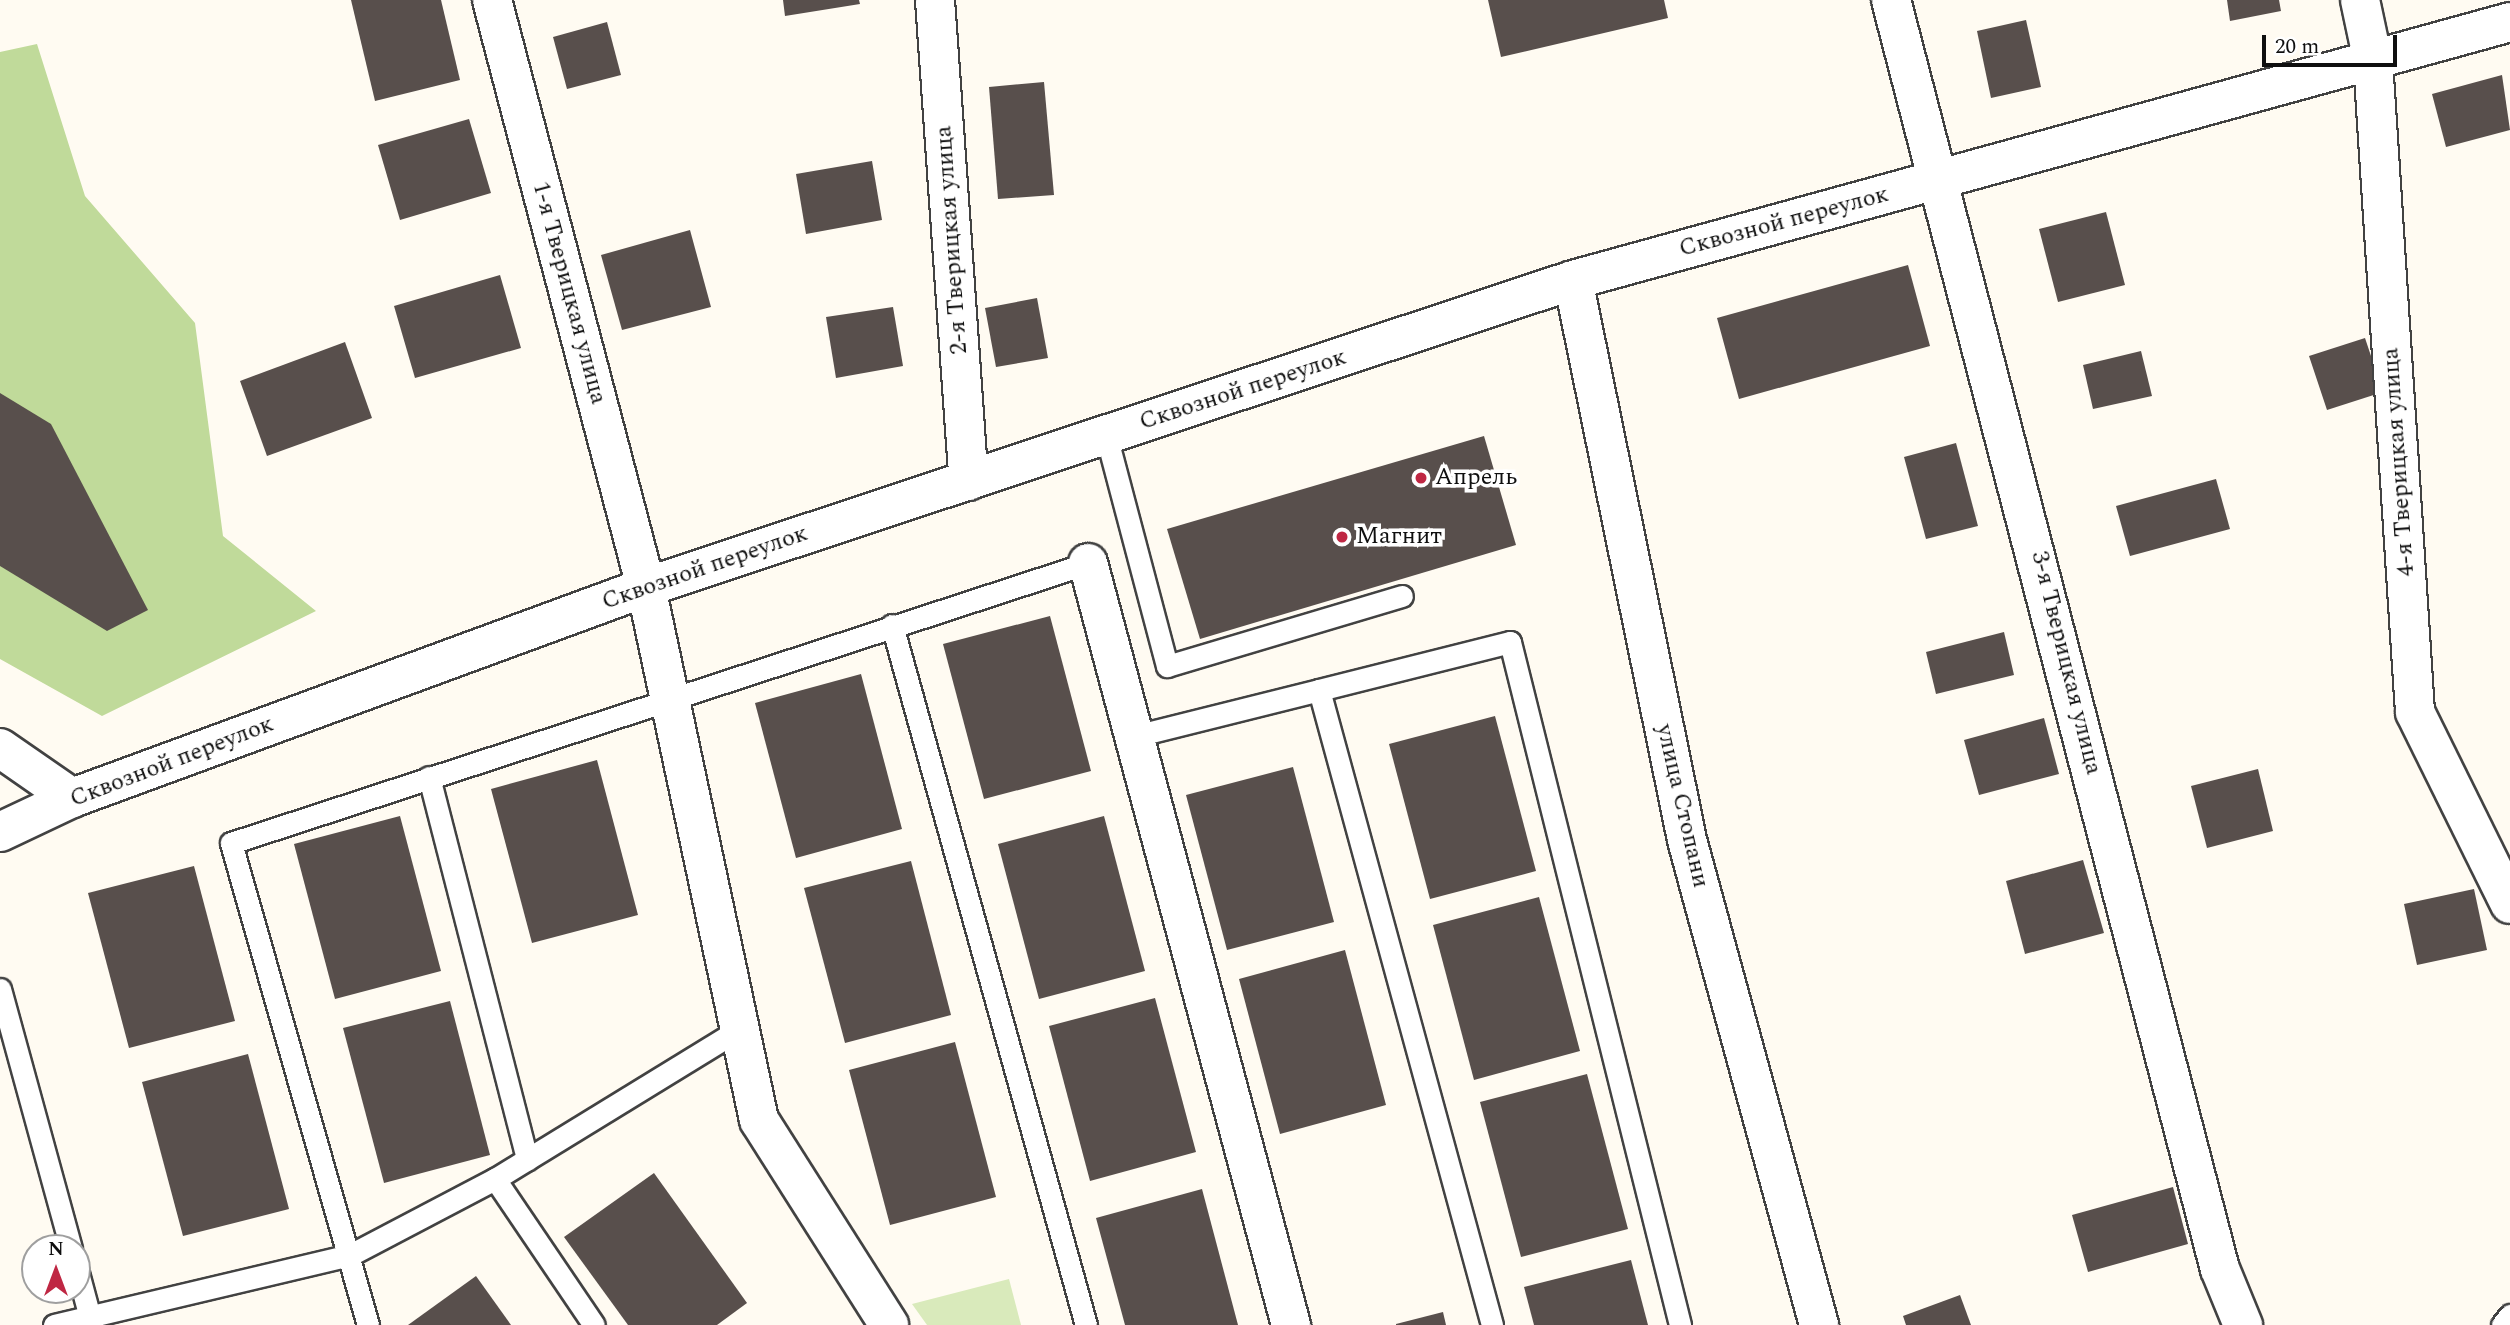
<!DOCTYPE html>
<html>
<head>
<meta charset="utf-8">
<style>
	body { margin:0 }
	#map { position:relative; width:2510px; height:1325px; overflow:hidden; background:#fffbf2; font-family:Spectral,serif }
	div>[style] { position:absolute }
	.green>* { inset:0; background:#d9eabb }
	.forest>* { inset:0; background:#c0da9a }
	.building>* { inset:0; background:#584f4c }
	.roads { filter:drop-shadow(2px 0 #424242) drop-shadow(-2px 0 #424242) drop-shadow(0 2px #424242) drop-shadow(0 -2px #424242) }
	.service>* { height:21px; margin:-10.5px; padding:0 10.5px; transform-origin:10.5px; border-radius:10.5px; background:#fff }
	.minor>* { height:38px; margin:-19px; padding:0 19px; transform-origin:19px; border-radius:19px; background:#fff }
	.dots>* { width:19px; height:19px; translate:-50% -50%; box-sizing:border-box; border:4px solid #fff; border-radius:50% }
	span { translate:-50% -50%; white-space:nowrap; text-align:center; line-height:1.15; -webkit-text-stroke:7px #fff; paint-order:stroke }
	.street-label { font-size:24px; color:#0f0f0f }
	.poi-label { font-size:24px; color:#0f0f0f }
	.left { translate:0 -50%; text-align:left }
	.north { position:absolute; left:21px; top:1234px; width:70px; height:70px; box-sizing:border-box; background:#fff; border:2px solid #9f9f9f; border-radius:50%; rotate:0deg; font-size:19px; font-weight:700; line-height:28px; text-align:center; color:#0f0f0f }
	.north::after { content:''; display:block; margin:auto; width:24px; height:32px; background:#bf2743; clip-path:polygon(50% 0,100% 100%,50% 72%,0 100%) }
	.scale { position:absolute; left:2262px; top:35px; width:135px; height:32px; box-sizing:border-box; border:4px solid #0f0f0f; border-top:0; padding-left:9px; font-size:21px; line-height:24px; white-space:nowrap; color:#0f0f0f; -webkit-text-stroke:5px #fff; paint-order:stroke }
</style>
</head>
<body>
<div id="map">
	<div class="green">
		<div style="clip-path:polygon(1009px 1279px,1021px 1325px,927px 1325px,912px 1304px)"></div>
	</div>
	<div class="forest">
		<div style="clip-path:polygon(37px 44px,85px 196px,195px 323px,223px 536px,316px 611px,102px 716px,0 659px,0 52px)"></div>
	</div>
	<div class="building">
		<div style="clip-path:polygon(351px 0,441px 0,460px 80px,375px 101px)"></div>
		<div style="clip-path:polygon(783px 0,859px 0,860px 4px,785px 16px)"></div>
		<div style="clip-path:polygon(1488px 0,1664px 0,1668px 18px,1501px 57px)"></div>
		<div style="clip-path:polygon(2227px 0,2279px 0,2281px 11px,2230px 21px)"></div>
		<div style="clip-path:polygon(2026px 20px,2041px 87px,1991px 98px,1977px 31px)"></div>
		<div style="clip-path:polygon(607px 22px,621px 75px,567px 89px,553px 37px)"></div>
		<div style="clip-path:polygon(2502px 75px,2510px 130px,2446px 147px,2432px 94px)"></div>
		<div style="clip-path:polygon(1044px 82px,1054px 195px,998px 199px,989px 87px)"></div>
		<div style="clip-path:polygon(469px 119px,491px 193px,400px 220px,378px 145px)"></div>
		<div style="clip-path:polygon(872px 161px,882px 220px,806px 234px,796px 174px)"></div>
		<div style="clip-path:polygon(2106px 212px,2125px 285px,2058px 302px,2039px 229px)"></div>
		<div style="clip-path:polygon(690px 230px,711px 307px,622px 330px,601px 255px)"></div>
		<div style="clip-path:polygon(1908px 265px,1930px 346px,1739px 399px,1717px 318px)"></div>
		<div style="clip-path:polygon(500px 275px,521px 348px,415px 378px,394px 306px)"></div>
		<div style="clip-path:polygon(1037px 298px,1048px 358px,996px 367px,985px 308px)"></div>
		<div style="clip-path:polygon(893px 307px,903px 366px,836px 378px,826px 317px)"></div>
		<div style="clip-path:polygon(2365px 338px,2383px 392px,2327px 410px,2309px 356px)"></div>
		<div style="clip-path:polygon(345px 342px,372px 418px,267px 456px,240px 381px)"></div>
		<div style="clip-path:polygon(2141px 351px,2152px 396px,2093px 409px,2083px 365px)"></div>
		<div style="clip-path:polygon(0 393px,51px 424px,148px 610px,107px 631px,0 566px)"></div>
		<div style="clip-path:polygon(1484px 436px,1516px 545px,1200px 639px,1167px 529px)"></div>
		<div style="clip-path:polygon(1956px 443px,1978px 526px,1926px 539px,1904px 457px)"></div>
		<div style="clip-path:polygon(2216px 479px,2230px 529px,2130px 556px,2116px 506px)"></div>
		<div style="clip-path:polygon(1050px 616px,1091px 771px,984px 799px,943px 644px)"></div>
		<div style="clip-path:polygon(2004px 632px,2014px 675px,1936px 694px,1926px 652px)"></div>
		<div style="clip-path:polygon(861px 674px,902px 829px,796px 858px,755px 703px)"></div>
		<div style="clip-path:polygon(1495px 716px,1536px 871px,1430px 899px,1389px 744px)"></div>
		<div style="clip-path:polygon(2044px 718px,2059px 774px,1979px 795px,1964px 740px)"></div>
		<div style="clip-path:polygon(597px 760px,638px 915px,532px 943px,491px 789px)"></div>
		<div style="clip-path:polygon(1293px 767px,1334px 922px,1227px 950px,1186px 795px)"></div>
		<div style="clip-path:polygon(2258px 769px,2273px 831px,2207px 848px,2191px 786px)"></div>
		<div style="clip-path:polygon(400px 816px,441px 971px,335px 999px,294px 844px)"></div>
		<div style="clip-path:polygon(1104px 816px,1145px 971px,1039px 999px,998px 844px)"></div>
		<div style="clip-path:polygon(2083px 860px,2104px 933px,2025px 954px,2006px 881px)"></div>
		<div style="clip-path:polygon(911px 861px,951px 1015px,845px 1043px,804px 888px)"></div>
		<div style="clip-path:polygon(194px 866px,235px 1021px,129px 1048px,88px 893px)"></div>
		<div style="clip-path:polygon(2474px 889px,2487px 950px,2417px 965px,2404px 904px)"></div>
		<div style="clip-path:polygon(1539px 897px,1580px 1051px,1474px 1080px,1433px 925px)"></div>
		<div style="clip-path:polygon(1345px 950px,1386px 1105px,1280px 1134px,1239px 979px)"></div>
		<div style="clip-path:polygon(1155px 998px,1196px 1152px,1090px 1181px,1049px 1026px)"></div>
		<div style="clip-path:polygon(450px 1001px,490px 1155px,384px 1183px,343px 1028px)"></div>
		<div style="clip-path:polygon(955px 1042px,996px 1197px,890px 1225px,849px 1070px)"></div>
		<div style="clip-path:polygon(248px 1054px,289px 1209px,183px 1236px,142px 1082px)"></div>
		<div style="clip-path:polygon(1587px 1074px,1628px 1229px,1521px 1257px,1480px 1102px)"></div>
		<div style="clip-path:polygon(654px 1173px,747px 1303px,717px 1325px,628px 1325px,564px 1237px)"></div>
		<div style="clip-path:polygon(2173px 1187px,2188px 1244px,2088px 1272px,2072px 1215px)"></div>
		<div style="clip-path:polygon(1202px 1189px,1238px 1325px,1125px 1325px,1096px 1218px)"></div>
		<div style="clip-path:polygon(1631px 1260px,1648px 1325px,1534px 1325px,1524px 1287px)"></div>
		<div style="clip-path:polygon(476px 1276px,511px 1325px,408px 1325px)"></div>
		<div style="clip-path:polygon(1960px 1295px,1971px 1325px,1906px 1325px,1903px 1316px)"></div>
		<div style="clip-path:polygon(1443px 1312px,1446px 1325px,1396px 1325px,1396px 1324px)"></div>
	</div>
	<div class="roads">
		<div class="service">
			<div style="left:1106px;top:435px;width:239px;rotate:75.2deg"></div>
			<div style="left:1167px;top:666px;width:245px;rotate:-16.6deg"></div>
			<div style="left:892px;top:625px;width:726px;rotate:74.51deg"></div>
			<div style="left:1319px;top:690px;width:197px;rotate:-14.1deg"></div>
			<div style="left:1510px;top:642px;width:704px;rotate:76.02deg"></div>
			<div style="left:1135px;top:736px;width:190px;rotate:-14deg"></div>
			<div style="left:1319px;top:690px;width:658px;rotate:74.76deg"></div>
			<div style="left:429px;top:777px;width:395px;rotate:75.6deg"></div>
			<div style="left:0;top:989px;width:269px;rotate:74.7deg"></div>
			<div style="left:495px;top:1179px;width:176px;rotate:55.9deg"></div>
			<div style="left:77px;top:1269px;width:58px;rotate:75deg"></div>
			<div style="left:54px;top:1325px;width:304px;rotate:-13.3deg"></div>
			<div style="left:350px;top:1255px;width:164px;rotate:-27.7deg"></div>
			<div style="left:495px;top:1179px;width:287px;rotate:-31.5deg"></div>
			<div style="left:368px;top:1325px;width:501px;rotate:-105.87deg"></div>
			<div style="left:231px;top:843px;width:902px;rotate:-18.09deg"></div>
			<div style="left:2502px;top:1325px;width:13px;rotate:-51deg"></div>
		</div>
		<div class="minor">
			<div style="left:492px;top:0;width:607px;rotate:75.3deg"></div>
			<div style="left:646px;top:587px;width:545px;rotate:78.03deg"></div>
			<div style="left:759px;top:1120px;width:243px;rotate:57.6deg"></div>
			<div style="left:935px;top:0;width:482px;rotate:86deg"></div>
			<div style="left:1891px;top:0;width:1311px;rotate:75.47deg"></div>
			<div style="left:2220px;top:1269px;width:61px;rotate:67.7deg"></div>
			<div style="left:2360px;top:0;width:62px;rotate:78deg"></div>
			<div style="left:2373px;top:61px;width:652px;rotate:86.31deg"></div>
			<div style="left:2415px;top:712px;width:214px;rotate:63.7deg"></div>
			<div style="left:1573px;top:280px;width:571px;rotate:78.49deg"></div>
			<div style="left:1687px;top:840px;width:503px;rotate:74.77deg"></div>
			<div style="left:1088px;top:563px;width:789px;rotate:75.08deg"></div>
			<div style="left:0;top:748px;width:88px;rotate:34.8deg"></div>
			<div style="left:0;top:832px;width:80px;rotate:-25.3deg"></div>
			<div style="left:72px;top:798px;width:612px;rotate:-20.18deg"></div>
			<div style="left:646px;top:587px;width:977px;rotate:-18.32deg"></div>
			<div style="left:1573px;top:280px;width:972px;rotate:-15.39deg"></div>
		</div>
	</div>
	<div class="dots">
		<div style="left:1421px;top:478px;background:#bf2743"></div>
		<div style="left:1342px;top:537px;background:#bf2743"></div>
	</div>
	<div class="street-label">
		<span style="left:1784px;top:222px;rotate:-15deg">Сквозной переулок</span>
		<span style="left:952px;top:240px;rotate:-94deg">2-я Тверицкая улица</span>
		<span style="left:569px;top:293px;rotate:75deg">1-я Тверицкая улица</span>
		<span style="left:1243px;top:390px;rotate:-18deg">Сквозной переулок</span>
		<span style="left:2399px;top:462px;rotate:-94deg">4-я Тверицкая улица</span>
		<span style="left:705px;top:568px;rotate:-19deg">Сквозной переулок</span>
		<span style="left:2066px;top:663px;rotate:76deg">3-я Тверицкая улица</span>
		<span style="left:172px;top:762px;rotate:-21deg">Сквозной переулок</span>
		<span style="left:1682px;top:806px;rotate:77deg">улица Стопани</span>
	</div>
	<div class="poi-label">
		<span class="left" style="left:1435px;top:478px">Апрель</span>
		<span class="left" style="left:1356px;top:537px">Магнит</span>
	</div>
	<div class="north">N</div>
	<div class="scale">20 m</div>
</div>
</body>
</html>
